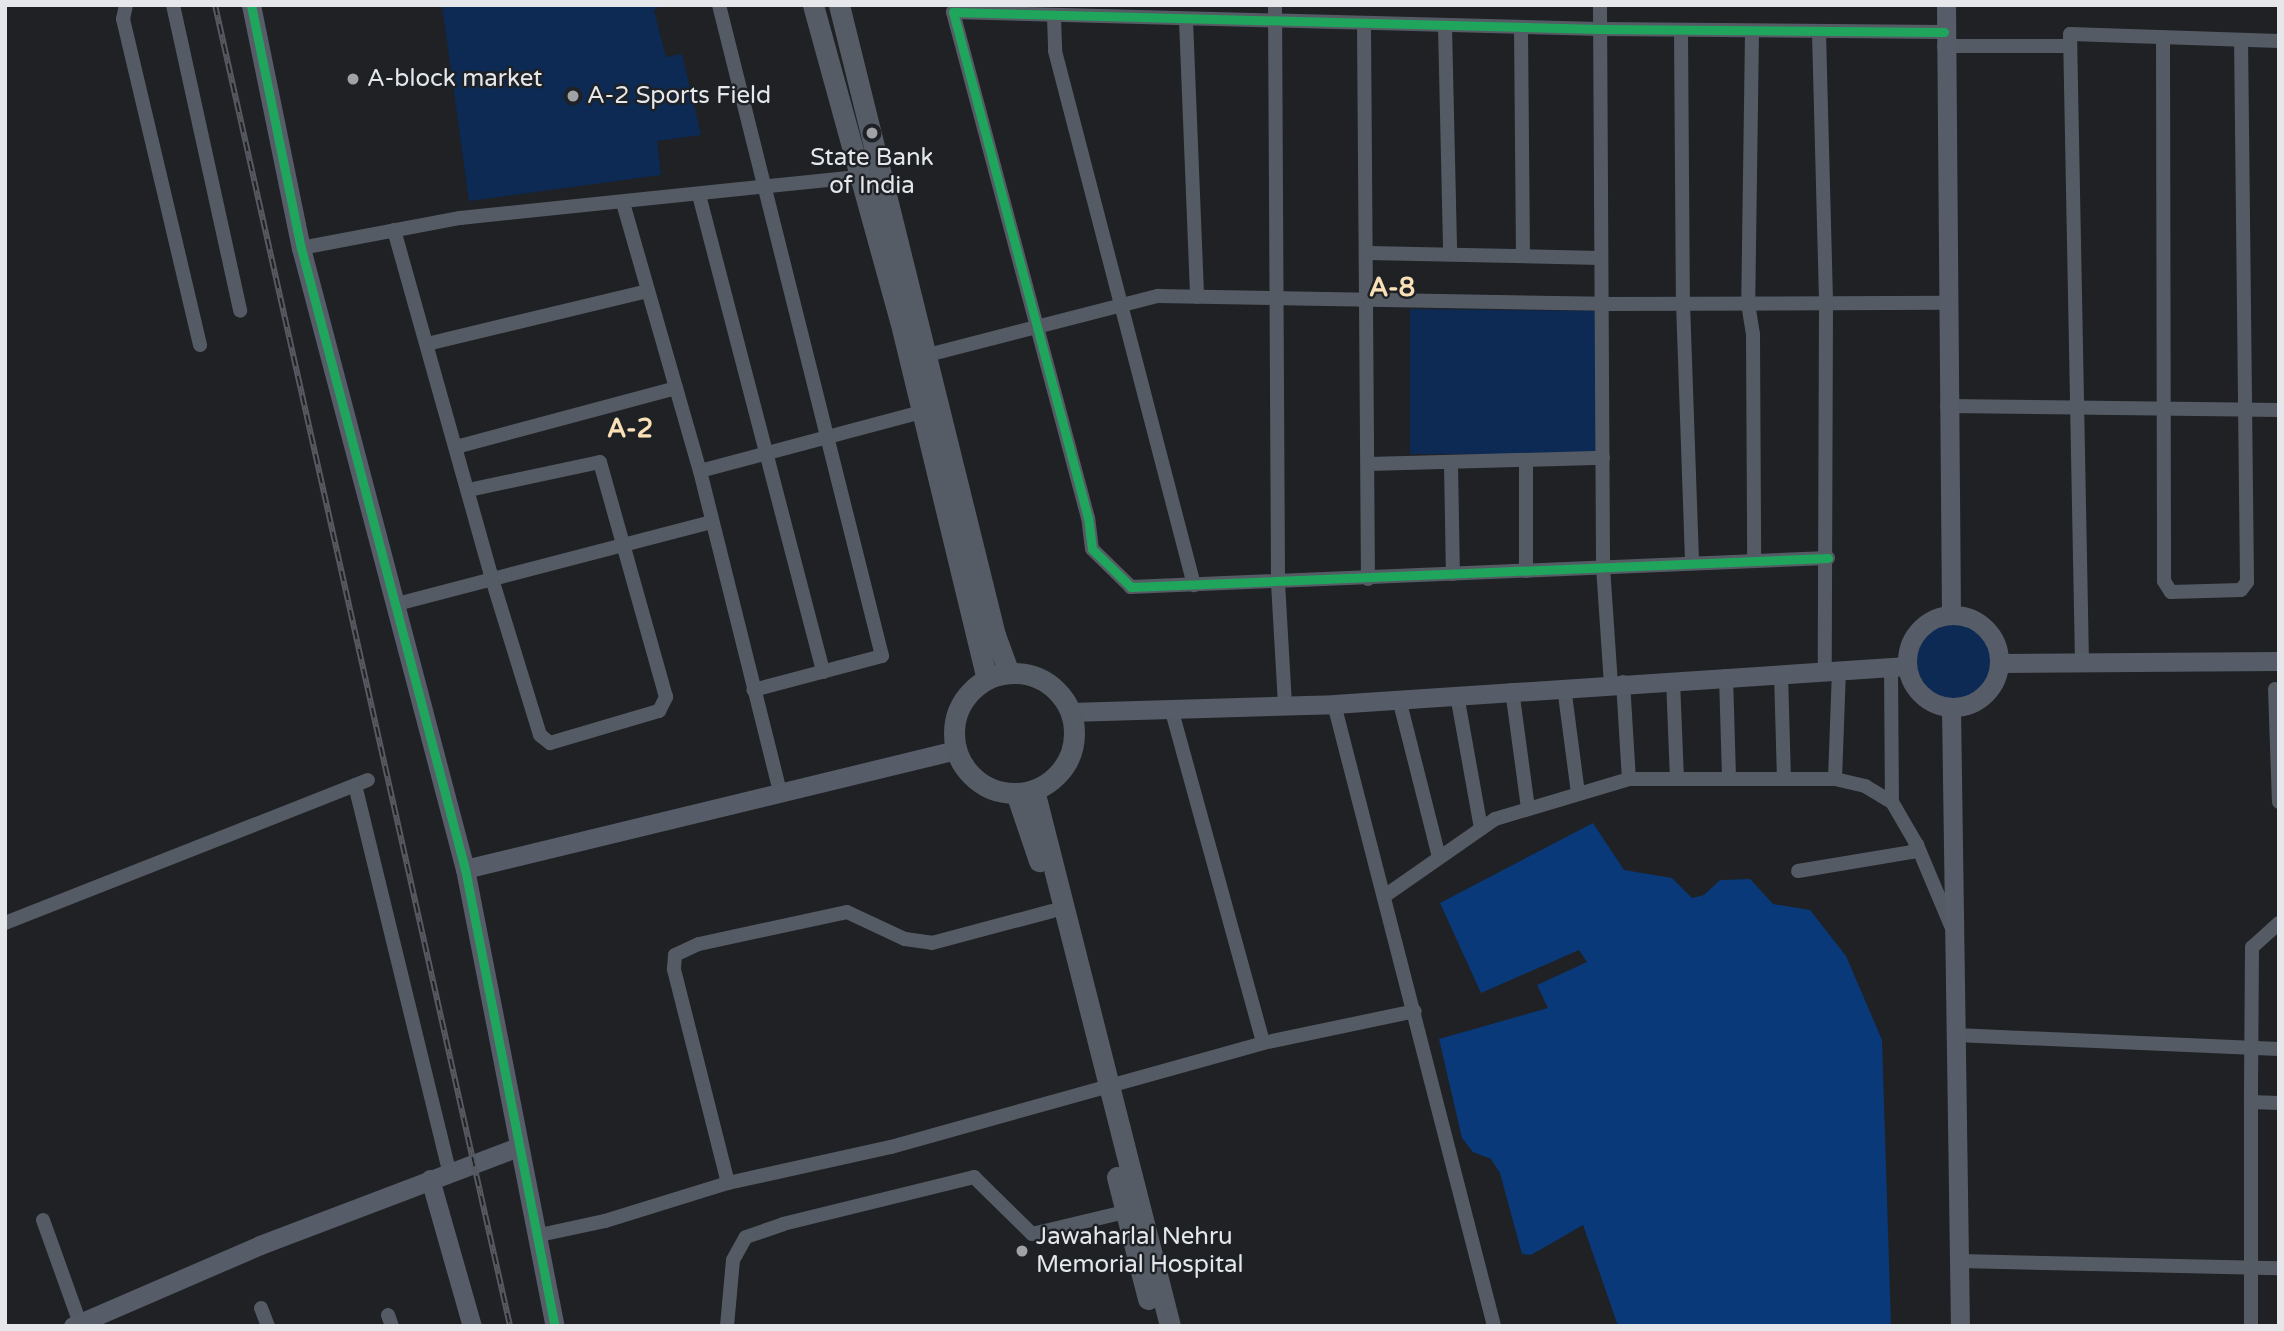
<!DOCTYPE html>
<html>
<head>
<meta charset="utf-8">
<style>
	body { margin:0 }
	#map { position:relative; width:2284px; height:1331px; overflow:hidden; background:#1f2124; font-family:"Varela Round",sans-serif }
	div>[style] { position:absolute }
	.green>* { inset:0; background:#0c2a54 }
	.round { border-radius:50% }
	.water>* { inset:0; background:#093979 }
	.street>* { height:14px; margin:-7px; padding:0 7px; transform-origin:7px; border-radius:7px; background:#555b64 }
	.secondary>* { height:19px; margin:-9.5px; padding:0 9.5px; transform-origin:9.5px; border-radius:9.5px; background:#565d68 }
	.secondary>.ring { margin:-9.5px; padding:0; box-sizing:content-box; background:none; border:19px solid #565d68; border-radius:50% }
	.primary>* { height:21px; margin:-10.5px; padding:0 10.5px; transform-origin:10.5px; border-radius:10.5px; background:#555c65 }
	.primary>.ring { margin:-10.5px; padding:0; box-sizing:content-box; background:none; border:21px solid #555c65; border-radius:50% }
	.rail>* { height:6px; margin-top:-3px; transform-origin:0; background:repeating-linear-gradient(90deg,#1e2125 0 10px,#565a60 0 20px); box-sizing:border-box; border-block:2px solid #565a60 }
	.cycleway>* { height:9px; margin:-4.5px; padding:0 4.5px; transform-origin:4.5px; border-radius:4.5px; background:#20a55d }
	.dots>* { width:19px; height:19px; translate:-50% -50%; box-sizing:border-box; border:4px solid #1e2125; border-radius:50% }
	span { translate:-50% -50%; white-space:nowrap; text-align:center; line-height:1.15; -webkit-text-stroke:5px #1e2125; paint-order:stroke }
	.poi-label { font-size:24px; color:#e5e7ea }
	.left { translate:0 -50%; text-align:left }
	.neighbourhood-label { font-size:26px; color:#fae0b7; font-weight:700 }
	.frame { position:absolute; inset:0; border:7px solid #e5e7ea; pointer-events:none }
</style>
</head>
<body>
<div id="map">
	<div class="green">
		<div style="clip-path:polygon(442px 5px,661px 5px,654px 11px,666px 57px,682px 54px,701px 135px,657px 141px,661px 175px,469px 201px)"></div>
		<div style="clip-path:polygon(1410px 309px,1596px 311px,1598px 454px,1410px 454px)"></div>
		<div class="round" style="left:1913px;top:622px;width:80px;height:80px"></div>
	</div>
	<div class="water">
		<div style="clip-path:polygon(1593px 823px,1624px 870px,1672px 878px,1692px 898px,1704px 895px,1720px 880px,1750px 879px,1773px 904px,1810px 910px,1846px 956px,1882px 1040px,1891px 1326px,1618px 1326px,1583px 1225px,1531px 1255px,1522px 1254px,1500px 1173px,1491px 1159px,1473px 1152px,1462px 1138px,1439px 1039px,1548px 1008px,1537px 985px,1587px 962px,1579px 950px,1481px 993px,1440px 903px)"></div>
	</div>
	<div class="street">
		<div style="left:126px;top:5px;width:14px;rotate:102deg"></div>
		<div style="left:123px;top:19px;width:335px;rotate:76.7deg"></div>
		<div style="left:173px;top:5px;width:313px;rotate:77.6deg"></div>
		<div style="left:719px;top:5px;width:671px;rotate:75.94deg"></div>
		<div style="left:882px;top:656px;width:133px;rotate:165.2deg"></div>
		<div style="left:1275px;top:5px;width:578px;rotate:89.7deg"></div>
		<div style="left:1278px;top:583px;width:122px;rotate:86.7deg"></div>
		<div style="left:1600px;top:5px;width:562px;rotate:89.69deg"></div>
		<div style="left:1603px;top:567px;width:116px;rotate:86.1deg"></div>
		<div style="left:1054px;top:17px;width:34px;rotate:88deg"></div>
		<div style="left:1055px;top:51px;width:552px;rotate:75.41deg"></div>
		<div style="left:1186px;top:20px;width:277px;rotate:87.7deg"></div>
		<div style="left:1364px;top:24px;width:555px;rotate:89.59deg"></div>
		<div style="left:1445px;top:26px;width:226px;rotate:88.7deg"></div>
		<div style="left:1521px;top:28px;width:226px;rotate:89.5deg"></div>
		<div style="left:1681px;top:31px;width:272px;rotate:89.6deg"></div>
		<div style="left:1683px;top:303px;width:260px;rotate:88deg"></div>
		<div style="left:1752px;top:32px;width:271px;rotate:90.8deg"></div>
		<div style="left:1748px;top:303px;width:31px;rotate:81deg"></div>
		<div style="left:1753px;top:334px;width:227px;rotate:89.7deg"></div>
		<div style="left:1819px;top:33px;width:270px;rotate:88.5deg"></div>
		<div style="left:1826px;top:303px;width:368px;rotate:90.2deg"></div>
		<div style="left:2163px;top:37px;width:544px;rotate:89.89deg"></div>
		<div style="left:2164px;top:581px;width:13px;rotate:58deg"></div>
		<div style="left:2171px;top:592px;width:70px;rotate:-1.6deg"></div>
		<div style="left:2241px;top:590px;width:10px;rotate:-53deg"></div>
		<div style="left:2247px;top:582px;width:542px;rotate:-90.63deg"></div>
		<div style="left:1944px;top:46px;width:126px"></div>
		<div style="left:699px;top:195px;width:493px;rotate:75.4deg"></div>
		<div style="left:623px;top:203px;width:279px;rotate:74deg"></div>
		<div style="left:700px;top:471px;width:331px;rotate:76deg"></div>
		<div style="left:394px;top:230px;width:362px;rotate:74.3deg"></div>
		<div style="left:492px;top:579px;width:163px;rotate:72.9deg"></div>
		<div style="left:540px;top:735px;width:13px;rotate:39deg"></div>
		<div style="left:550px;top:743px;width:114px;rotate:-16.4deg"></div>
		<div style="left:659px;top:711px;width:16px;rotate:-63deg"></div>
		<div style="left:666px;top:697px;width:244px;rotate:-105.7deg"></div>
		<div style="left:600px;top:462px;width:135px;rotate:168deg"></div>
		<div style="left:301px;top:248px;width:162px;rotate:-10.7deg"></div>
		<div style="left:460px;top:218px;width:402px;rotate:-5.9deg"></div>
		<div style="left:1368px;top:253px;width:233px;rotate:1.2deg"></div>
		<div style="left:427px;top:344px;width:227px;rotate:-13.5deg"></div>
		<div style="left:920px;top:357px;width:246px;rotate:-14.4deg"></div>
		<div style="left:1158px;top:296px;width:445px;rotate:1deg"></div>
		<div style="left:1603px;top:304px;width:343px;rotate:-0.2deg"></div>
		<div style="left:1947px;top:406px;width:332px;rotate:0.7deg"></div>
		<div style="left:456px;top:447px;width:228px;rotate:-15deg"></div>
		<div style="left:1368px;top:464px;width:235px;rotate:-1.5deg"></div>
		<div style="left:1451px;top:464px;width:110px;rotate:89deg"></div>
		<div style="left:700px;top:471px;width:230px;rotate:-14.9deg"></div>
		<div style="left:1828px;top:558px;width:698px;rotate:177.62deg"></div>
		<div style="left:1131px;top:587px;width:54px;rotate:-135.7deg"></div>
		<div style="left:1092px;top:549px;width:31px;rotate:-97deg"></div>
		<div style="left:1088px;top:518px;width:524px;rotate:-104.94deg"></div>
		<div style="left:953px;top:12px;width:647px;rotate:1.51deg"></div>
		<div style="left:1600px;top:29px;width:344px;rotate:0.5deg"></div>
		<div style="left:1526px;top:571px;width:109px;rotate:-90deg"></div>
		<div style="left:397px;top:604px;width:325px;rotate:-14.6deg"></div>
		<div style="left:2082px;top:663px;width:629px;rotate:-91.09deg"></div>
		<div style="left:2070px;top:34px;width:209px;rotate:1.9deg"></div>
		<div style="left:1891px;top:667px;width:135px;rotate:89.6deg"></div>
		<div style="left:1781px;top:673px;width:106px;rotate:88.4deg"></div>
		<div style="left:1726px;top:676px;width:103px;rotate:88.3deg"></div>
		<div style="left:1673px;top:680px;width:99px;rotate:87.7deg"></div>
		<div style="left:1623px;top:682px;width:97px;rotate:86.5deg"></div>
		<div style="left:1564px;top:687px;width:108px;rotate:82.5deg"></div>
		<div style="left:2275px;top:689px;width:113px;rotate:88deg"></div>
		<div style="left:1512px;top:690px;width:120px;rotate:82.3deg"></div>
		<div style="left:1457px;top:695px;width:136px;rotate:79.8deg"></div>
		<div style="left:1399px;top:699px;width:163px;rotate:75.8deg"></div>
		<div style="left:1334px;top:704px;width:642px;rotate:75.57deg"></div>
		<div style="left:1171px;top:708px;width:347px;rotate:74.6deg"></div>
		<div style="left:1263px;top:1043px;width:155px;rotate:-11.9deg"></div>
		<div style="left:1835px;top:779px;width:109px;rotate:-87.9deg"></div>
		<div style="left:355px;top:785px;width:398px;rotate:76.3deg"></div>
		<div style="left:1798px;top:871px;width:116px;rotate:-9.5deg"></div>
		<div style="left:1912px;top:852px;width:9px;rotate:-54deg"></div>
		<div style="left:1386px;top:895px;width:133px;rotate:-34.9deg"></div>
		<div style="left:1495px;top:819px;width:140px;rotate:-16.6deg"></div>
		<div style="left:1629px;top:779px;width:206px"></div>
		<div style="left:1835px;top:779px;width:31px;rotate:13deg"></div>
		<div style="left:1865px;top:786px;width:31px;rotate:31deg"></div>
		<div style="left:1892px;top:802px;width:50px;rotate:59.8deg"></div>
		<div style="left:1917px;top:845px;width:88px;rotate:67.2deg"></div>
		<div style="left:5px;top:923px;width:390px;rotate:-21.5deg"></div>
		<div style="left:2279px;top:923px;width:36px;rotate:138deg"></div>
		<div style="left:2252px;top:947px;width:155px;rotate:90.4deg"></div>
		<div style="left:2251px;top:1102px;width:28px;rotate:2deg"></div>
		<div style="left:1956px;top:1035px;width:323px;rotate:2.5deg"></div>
		<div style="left:728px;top:1183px;width:221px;rotate:-104.2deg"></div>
		<div style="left:674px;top:969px;width:14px;rotate:-86deg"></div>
		<div style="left:675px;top:955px;width:26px;rotate:-25deg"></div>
		<div style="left:699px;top:944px;width:151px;rotate:-12.2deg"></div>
		<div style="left:847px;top:912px;width:64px;rotate:25deg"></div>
		<div style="left:905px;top:939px;width:27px;rotate:8deg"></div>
		<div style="left:932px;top:943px;width:124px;rotate:-14.9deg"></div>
		<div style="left:43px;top:1220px;width:113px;rotate:70.3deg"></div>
		<div style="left:535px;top:1236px;width:72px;rotate:-12.1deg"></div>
		<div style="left:605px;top:1221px;width:129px;rotate:-17.2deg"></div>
		<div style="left:728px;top:1183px;width:167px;rotate:-12.5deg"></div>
		<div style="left:891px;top:1147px;width:386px;rotate:-15.6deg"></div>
		<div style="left:1959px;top:1261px;width:320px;rotate:1.3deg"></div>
		<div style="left:261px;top:1308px;width:19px;rotate:69deg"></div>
		<div style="left:388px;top:1315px;width:12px;rotate:70deg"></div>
		<div style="left:727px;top:1326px;width:66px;rotate:-84.8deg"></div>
		<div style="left:733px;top:1260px;width:26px;rotate:-61deg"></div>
		<div style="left:746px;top:1237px;width:39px;rotate:-19deg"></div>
		<div style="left:783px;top:1224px;width:197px;rotate:-13.8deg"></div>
		<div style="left:974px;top:1177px;width:81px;rotate:44.5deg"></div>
		<div style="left:1032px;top:1234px;width:96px;rotate:-13.3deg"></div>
		<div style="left:2251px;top:1326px;width:224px;rotate:-90deg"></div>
	</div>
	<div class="secondary">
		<div style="left:251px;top:5px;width:248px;rotate:78.4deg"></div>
		<div style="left:301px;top:248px;width:642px;rotate:75.21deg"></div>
		<div style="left:465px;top:869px;width:466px;rotate:78.9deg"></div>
		<div style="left:1946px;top:5px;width:610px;rotate:89.53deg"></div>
		<div class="ring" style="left:1907px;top:615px;width:73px;height:73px"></div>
		<div style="left:1999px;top:663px;width:280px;rotate:-0.4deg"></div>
		<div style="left:1951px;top:708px;width:618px;rotate:89.17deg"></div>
		<div style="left:1070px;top:712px;width:264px;rotate:-1.7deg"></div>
		<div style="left:1334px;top:704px;width:574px;rotate:-3.79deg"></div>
		<div style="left:465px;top:869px;width:505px;rotate:-13.62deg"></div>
		<div style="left:430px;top:1179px;width:153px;rotate:74.1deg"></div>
		<div style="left:73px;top:1326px;width:204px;rotate:-23.4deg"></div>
		<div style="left:260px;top:1245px;width:274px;rotate:-20.8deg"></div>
	</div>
	<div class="primary">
		<div style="left:813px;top:5px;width:327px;rotate:74.6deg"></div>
		<div style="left:900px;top:320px;width:369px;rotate:76.4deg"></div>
		<div style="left:839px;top:5px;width:649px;rotate:76.09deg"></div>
		<div style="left:995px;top:635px;width:40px;rotate:69.8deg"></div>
		<div class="ring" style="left:954px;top:673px;width:99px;height:99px"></div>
		<div style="left:1034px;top:790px;width:553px;rotate:75.76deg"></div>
		<div style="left:1016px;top:793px;width:72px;rotate:71.3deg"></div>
		<div style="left:1117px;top:1177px;width:126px;rotate:75.7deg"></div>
	</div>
	<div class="rail">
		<div style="left:215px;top:5px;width:1354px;rotate:77.41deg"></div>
	</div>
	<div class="cycleway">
		<div style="left:251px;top:5px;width:248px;rotate:78.4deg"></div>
		<div style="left:301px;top:248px;width:642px;rotate:75.21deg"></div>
		<div style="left:465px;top:869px;width:466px;rotate:78.9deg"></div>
		<div style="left:1828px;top:558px;width:698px;rotate:177.62deg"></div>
		<div style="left:1131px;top:587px;width:54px;rotate:-135.7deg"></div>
		<div style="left:1092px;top:549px;width:31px;rotate:-97deg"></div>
		<div style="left:1088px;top:518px;width:524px;rotate:-104.94deg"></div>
		<div style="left:953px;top:12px;width:647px;rotate:1.51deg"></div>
		<div style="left:1600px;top:29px;width:344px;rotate:0.5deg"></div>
	</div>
	<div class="dots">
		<div style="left:353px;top:79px;background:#a0a2a5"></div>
		<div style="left:573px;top:96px;background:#a0a2a5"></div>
		<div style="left:872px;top:133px;background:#a0a2a5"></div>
		<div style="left:1022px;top:1251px;background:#a0a2a5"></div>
	</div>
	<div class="poi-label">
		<span class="left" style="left:367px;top:79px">A-block market</span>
		<span class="left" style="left:587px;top:96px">A-2 Sports Field</span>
		<span style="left:872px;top:172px">State Bank<br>of India</span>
		<span class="left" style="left:1036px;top:1251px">Jawaharlal Nehru<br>Memorial Hospital</span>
	</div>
	<div class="neighbourhood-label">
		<span style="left:1392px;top:288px">A-8</span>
		<span style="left:630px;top:429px">A-2</span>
	</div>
	<div class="frame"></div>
</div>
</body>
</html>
